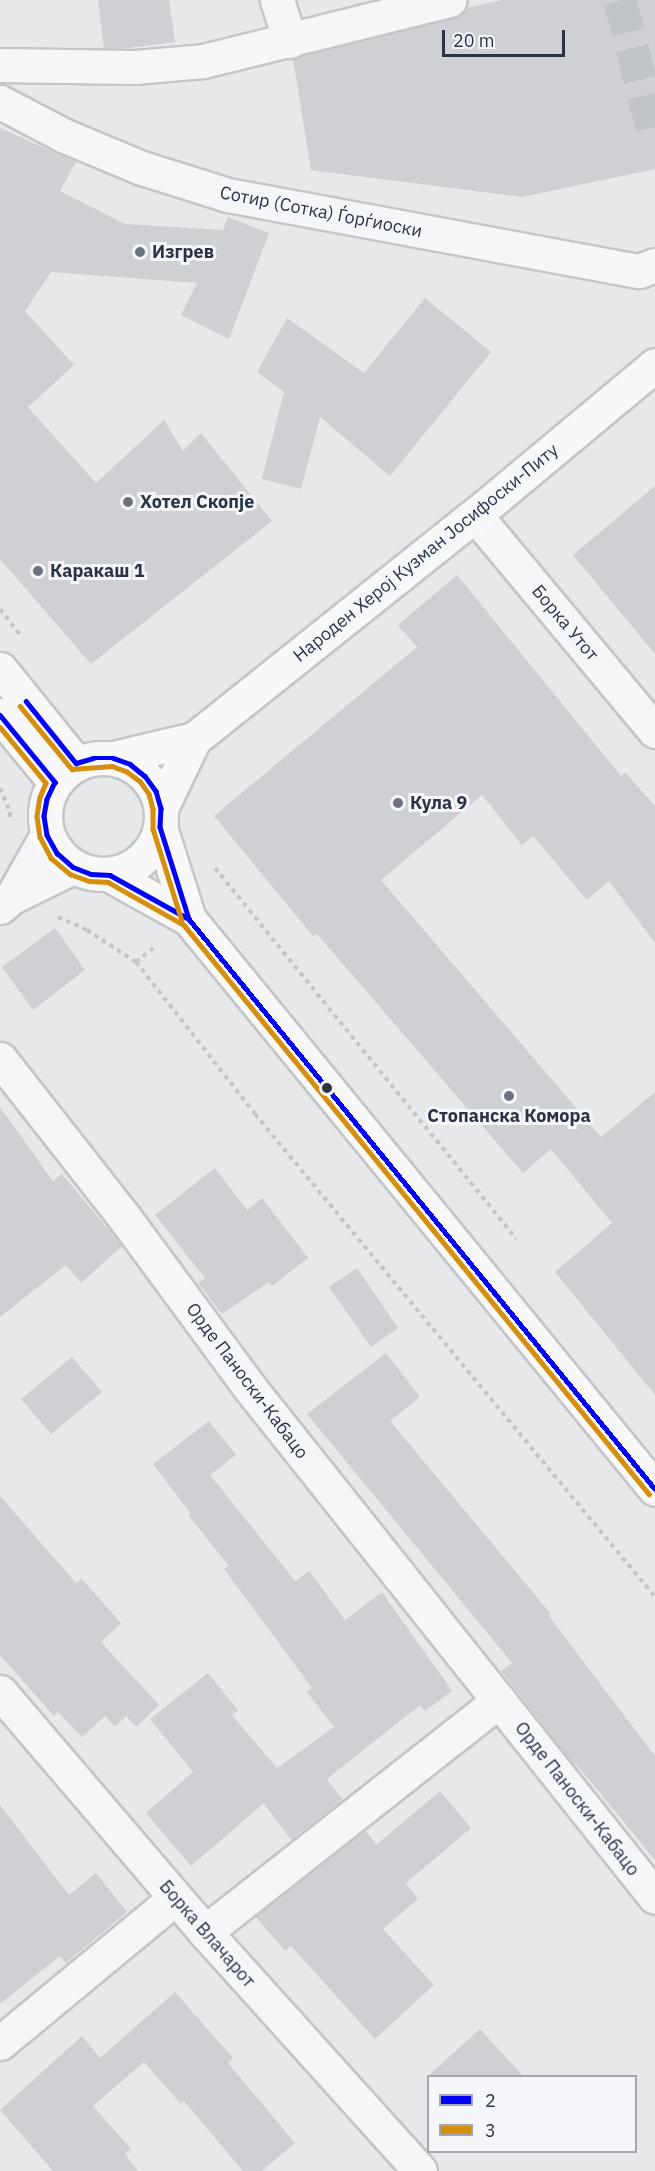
<!DOCTYPE html>
<html>
<head>
<meta charset="utf-8">
<style>
	body { margin:0 }
	#map { position:relative; width:655px; height:2171px; overflow:hidden; background:#e6e8ea; font-family:"IBM Plex Sans",sans-serif }
	div>[style] { position:absolute }
	.building>* { inset:0; background:#ced0d3 }
	.street-tunnel>* { height:33px; margin-top:-16.5px; transform-origin:0; background:repeating-linear-gradient(90deg,#c1c4c9 0 33px,transparent 0 49px) }
	.path>* { height:4px; margin-top:-2px; transform-origin:0; background:repeating-linear-gradient(90deg,#c5c6ca 0 4.5px,transparent 0 9px) }
	.roads { filter:drop-shadow(2px 0 #c4c6c8) drop-shadow(-2px 0 #c4c6c8) drop-shadow(0 2px #c4c6c8) drop-shadow(0 -2px #c4c6c8) }
	.street>* { height:33px; margin:-16.5px; padding:0 16.5px; transform-origin:16.5px; border-radius:16.5px; background:#f5f6f7 }
	.secondary>* { height:33px; margin:-16.5px; padding:0 16.5px; transform-origin:16.5px; border-radius:16.5px; background:#f8f8f8 }
	.secondary>.ring { margin:-16.5px; padding:0; box-sizing:content-box; background:none; border:33px solid #f8f8f8; border-radius:50% }
	.bus-1>* { height:4.5px; margin:-2.25px; padding:0 2.25px; transform-origin:2.25px; border-radius:2.25px; background:#00f }
	.bus-2>* { height:4.5px; margin:-2.25px; padding:0 2.25px; transform-origin:2.25px; border-radius:2.25px; background:#d58e0e }
	.dots>* { width:16px; height:16px; translate:-50% -50%; box-sizing:border-box; border:3px solid #f4f6f9; border-radius:50% }
	span { translate:-50% -50%; white-space:nowrap; text-align:center; line-height:1.15; -webkit-text-stroke:6px #f4f6f9; paint-order:stroke }
	.street-label { font-size:18px; color:#2b3445 }
	.poi-label { font-size:18px; color:#2b3445; font-weight:700 }
	.left { translate:0 -50%; text-align:left }
	.legend { position:absolute; left:427px; top:2075px; width:210px; height:78px; box-sizing:border-box; background:#f4f6f9; border:2px solid #a4a8b1; margin:0; padding:8px 10px; list-style:none; font-size:18px; color:#2b3445 }
	.legend li { display:flex; align-items:center; gap:12px; height:30px }
	.legend b { width:30px; border:2px solid #a4a8b1 }
	.scale { position:absolute; left:442px; top:30px; width:123px; height:27px; box-sizing:border-box; border:3px solid #2b3445; border-top:0; padding-left:8px; font-size:18px; line-height:21px; white-space:nowrap; color:#2b3445; -webkit-text-stroke:4px #f4f6f9; paint-order:stroke }
</style>
</head>
<body>
<div id="map">
	<div class="building">
		<div style="clip-path:polygon(98px 0,169px 0,175px 42px,129px 48px,104px 48px)"></div>
		<div style="clip-path:polygon(502px 0,655px 0,655px 169px,522px 197px,311px 170px,293px 59px,454px 18px,466px 8px)"></div>
		<div style="clip-path:polygon(0 128px,76px 162px,60px 191px,125px 224px,223px 230px,228px 217px,269px 233px,229px 339px,181px 315px,197px 283px,51px 272px,25px 311px,74px 365px,28px 407px,96px 483px,164px 420px,183px 451px,201px 433px,272px 521px,91px 664px,0 559px)"></div>
		<div style="clip-path:polygon(425px 298px,491px 352px,390px 476px,320px 417px,301px 489px,262px 479px,284px 392px,257px 372px,287px 318px,364px 373px)"></div>
		<div style="clip-path:polygon(655px 486px,655px 654px,573px 555px)"></div>
		<div style="clip-path:polygon(457px 575px,621px 776px,625px 772px,655px 806px,655px 943px,609px 881px,587px 900px,533px 836px,522px 845px,482px 795px,381px 880px,601px 1137px,655px 1092px,655px 1395px,555px 1272px,612px 1223px,551px 1149px,523px 1173px,317px 934px,313px 936px,214px 816px,417px 647px,398px 625px)"></div>
		<div style="clip-path:polygon(55px 928px,85px 970px,33px 1010px,2px 967px)"></div>
		<div style="clip-path:polygon(0 1107px,53px 1181px,62px 1174px,122px 1246px,81px 1283px,66px 1265px,0 1317px)"></div>
		<div style="clip-path:polygon(215px 1168px,247px 1210px,262px 1198px,308px 1258px,272px 1286px,269px 1282px,222px 1314px,198px 1283px,205px 1278px,155px 1215px)"></div>
		<div style="clip-path:polygon(357px 1268px,398px 1328px,371px 1347px,329px 1287px)"></div>
		<div style="clip-path:polygon(386px 1353px,420px 1397px,390px 1421px,551px 1614px,549px 1616px,655px 1756px,655px 1860px,576px 1764px,574px 1765px,501px 1671px,512px 1663px,307px 1414px)"></div>
		<div style="clip-path:polygon(72px 1357px,102px 1392px,51px 1434px,21px 1399px)"></div>
		<div style="clip-path:polygon(209px 1421px,236px 1455px,210px 1475px,295px 1581px,309px 1571px,345px 1620px,382px 1592px,452px 1691px,425px 1711px,420px 1705px,327px 1779px,343px 1800px,291px 1840px,264px 1803px,191px 1866px,146px 1813px,193px 1772px,150px 1719px,208px 1673px,238px 1710px,232px 1715px,277px 1768px,334px 1727px,307px 1692px,312px 1688px,224px 1569px,229px 1566px,188px 1515px,191px 1514px,153px 1464px)"></div>
		<div style="clip-path:polygon(0 1496px,76px 1583px,82px 1579px,121px 1623px,101px 1642px,159px 1705px,136px 1727px,126px 1716px,115px 1727px,105px 1716px,82px 1737px,58px 1712px,54px 1716px,0 1655px)"></div>
		<div style="clip-path:polygon(440px 1791px,471px 1828px,406px 1883px,418px 1899px,383px 1929px,434px 1985px,375px 2039px,291px 1946px,285px 1951px,255px 1916px,365px 1830px,376px 1845px)"></div>
		<div style="clip-path:polygon(0 1805px,69px 1895px,96px 1873px,127px 1912px,66px 1963px,60px 1956px,0 2004px)"></div>
		<div style="clip-path:polygon(175px 1992px,233px 2058px,228px 2063px,295px 2143px,262px 2171px,243px 2171px,184px 2101px,181px 2104px,144px 2062px,93px 2106px,131px 2149px,125px 2154px,138px 2171px,53px 2171px,0 2110px,82px 2036px,100px 2058px)"></div>
		<div style="clip-path:polygon(480px 2029px,523px 2076px,428px 2076px)"></div>
	</div>
	<div class="street-tunnel">
		<div style="left:620px;top:0;width:142px;rotate:75.8deg"></div>
	</div>
	<div class="path">
		<div style="left:0;top:609px;width:36px;rotate:52deg"></div>
		<div style="left:0;top:788px;width:26px;rotate:67deg"></div>
		<div style="left:10px;top:812px;width:7px;rotate:90deg"></div>
		<div style="left:215px;top:868px;width:478px;rotate:50.9deg"></div>
		<div style="left:58px;top:917px;width:32px;rotate:24deg"></div>
		<div style="left:87px;top:930px;width:59px;rotate:33.1deg"></div>
		<div style="left:136px;top:962px;width:193px;rotate:51.9deg"></div>
		<div style="left:255px;top:1114px;width:627px;rotate:50.37deg"></div>
		<div style="left:136px;top:962px;width:27px;rotate:-39deg"></div>
	</div>
	<div class="roads">
		<div class="street">
			<div style="left:277px;top:0;width:43px;rotate:72.4deg"></div>
			<div style="left:0;top:65px;width:135px;rotate:0.8deg"></div>
			<div style="left:135px;top:67px;width:68px;rotate:-5deg"></div>
			<div style="left:203px;top:61px;width:254px;rotate:-13.9deg"></div>
			<div style="left:0;top:102px;width:73px;rotate:27.6deg"></div>
			<div style="left:65px;top:136px;width:83px;rotate:22.6deg"></div>
			<div style="left:142px;top:168px;width:90px;rotate:17.4deg"></div>
			<div style="left:228px;top:195px;width:418px;rotate:10.5deg"></div>
			<div style="left:639px;top:271px;width:17px;rotate:-21deg"></div>
			<div style="left:475px;top:515px;width:281px;rotate:50.2deg"></div>
			<div style="left:12px;top:897px;width:71px;rotate:-60.6deg"></div>
			<div style="left:0;top:907px;width:16px;rotate:-40deg"></div>
			<div style="left:12px;top:897px;width:68px;rotate:-26.2deg"></div>
			<div style="left:0;top:1059px;width:201px;rotate:51.9deg"></div>
			<div style="left:124px;top:1217px;width:212px;rotate:53.6deg"></div>
			<div style="left:250px;top:1388px;width:650px;rotate:51.49deg"></div>
			<div style="left:0;top:1692px;width:316px;rotate:49.5deg"></div>
			<div style="left:205px;top:1932px;width:321px;rotate:48deg"></div>
			<div style="left:205px;top:1932px;width:374px;rotate:-38.2deg"></div>
			<div style="left:0;top:2043px;width:227px;rotate:-39.6deg"></div>
		</div>
		<div class="secondary">
			<div style="left:0;top:669px;width:121px;rotate:51deg"></div>
			<div style="left:0;top:715px;width:87px;rotate:50.6deg"></div>
			<div class="ring" style="left:45px;top:758px;width:83px;height:83px"></div>
			<div style="left:113px;top:758px;width:83px;rotate:-13.2deg"></div>
			<div style="left:161px;top:808px;width:76px;rotate:-64.4deg"></div>
			<div style="left:194px;top:739px;width:359px;rotate:-38.6deg"></div>
			<div style="left:475px;top:515px;width:234px;rotate:-39.8deg"></div>
			<div style="left:160px;top:827px;width:96px;rotate:72.5deg"></div>
			<div style="left:110px;top:875px;width:90px;rotate:29.1deg"></div>
			<div style="left:189px;top:919px;width:736px;rotate:50.73deg"></div>
		</div>
	</div>
	<div class="bus-1">
		<div style="left:26px;top:701px;width:80px;rotate:51.1deg"></div>
		<div style="left:76px;top:763px;width:18px;rotate:-16deg"></div>
		<div style="left:93px;top:758px;width:20px"></div>
		<div style="left:113px;top:758px;width:18px;rotate:19deg"></div>
		<div style="left:130px;top:764px;width:19px;rotate:39deg"></div>
		<div style="left:145px;top:776px;width:19px;rotate:54deg"></div>
		<div style="left:156px;top:791px;width:18px;rotate:74deg"></div>
		<div style="left:161px;top:808px;width:19px;rotate:93deg"></div>
		<div style="left:160px;top:827px;width:96px;rotate:72.5deg"></div>
		<div style="left:0;top:715px;width:87px;rotate:50.6deg"></div>
		<div style="left:55px;top:782px;width:19px;rotate:115deg"></div>
		<div style="left:47px;top:799px;width:17px;rotate:100deg"></div>
		<div style="left:44px;top:816px;width:19px;rotate:81deg"></div>
		<div style="left:47px;top:835px;width:21px;rotate:61deg"></div>
		<div style="left:57px;top:853px;width:21px;rotate:41deg"></div>
		<div style="left:73px;top:867px;width:19px;rotate:21deg"></div>
		<div style="left:91px;top:874px;width:19px;rotate:3deg"></div>
		<div style="left:110px;top:875px;width:90px;rotate:29.1deg"></div>
		<div style="left:189px;top:919px;width:736px;rotate:50.73deg"></div>
	</div>
	<div class="bus-2">
		<div style="left:20px;top:706px;width:82px;rotate:50.5deg"></div>
		<div style="left:72px;top:769px;width:40px;rotate:-4.3deg"></div>
		<div style="left:112px;top:766px;width:15px;rotate:20deg"></div>
		<div style="left:126px;top:771px;width:17px;rotate:36deg"></div>
		<div style="left:140px;top:781px;width:16px;rotate:55deg"></div>
		<div style="left:149px;top:794px;width:16px;rotate:75deg"></div>
		<div style="left:153px;top:809px;width:20px;rotate:90deg"></div>
		<div style="left:153px;top:829px;width:96px;rotate:72.5deg"></div>
		<div style="left:0;top:727px;width:72px;rotate:50.6deg"></div>
		<div style="left:46px;top:783px;width:15px;rotate:113deg"></div>
		<div style="left:40px;top:797px;width:19px;rotate:99deg"></div>
		<div style="left:37px;top:816px;width:21px;rotate:82deg"></div>
		<div style="left:40px;top:837px;width:24px;rotate:62deg"></div>
		<div style="left:51px;top:858px;width:25px;rotate:40deg"></div>
		<div style="left:70px;top:874px;width:20px;rotate:20deg"></div>
		<div style="left:89px;top:881px;width:19px;rotate:3deg"></div>
		<div style="left:108px;top:882px;width:87px;rotate:29.5deg"></div>
		<div style="left:184px;top:925px;width:735px;rotate:50.74deg"></div>
	</div>
	<div class="dots">
		<div style="left:140px;top:252px;background:#6c737f"></div>
		<div style="left:128px;top:502px;background:#6c737f"></div>
		<div style="left:38px;top:571px;background:#6c737f"></div>
		<div style="left:398px;top:803px;background:#6c737f"></div>
		<div style="left:327px;top:1088px;background:#2b3445"></div>
		<div style="left:509px;top:1096px;background:#6c737f"></div>
	</div>
	<div class="street-label">
		<span style="left:321px;top:212px;rotate:11deg">Сотир (Сотка) Ѓорѓиоски</span>
		<span style="left:426px;top:553px;rotate:-39deg">Народен Херој Кузман Јосифоски-Питу</span>
		<span style="left:565px;top:623px;rotate:50deg">Борка Утот</span>
		<span style="left:247px;top:1381px;rotate:53deg">Орде Паноски-Кабацо</span>
		<span style="left:577px;top:1799px;rotate:52deg">Орде Паноски-Кабацо</span>
		<span style="left:207px;top:1934px;rotate:49deg">Борка Влачарот</span>
	</div>
	<div class="poi-label">
		<span class="left" style="left:152px;top:252px">Изгрев</span>
		<span class="left" style="left:140px;top:502px">Хотел Скопје</span>
		<span class="left" style="left:50px;top:571px">Каракаш 1</span>
		<span class="left" style="left:410px;top:803px">Кула 9</span>
		<span style="left:509px;top:1116px">Стопанска Комора</span>
	</div>
	<ul class="legend">
	<li><b style="height:8px;background:#00f"></b>2</li>
	<li><b style="height:8px;background:#d58e0e"></b>3</li>
	</ul>
	<div class="scale">20 m</div>
</div>
</body>
</html>
